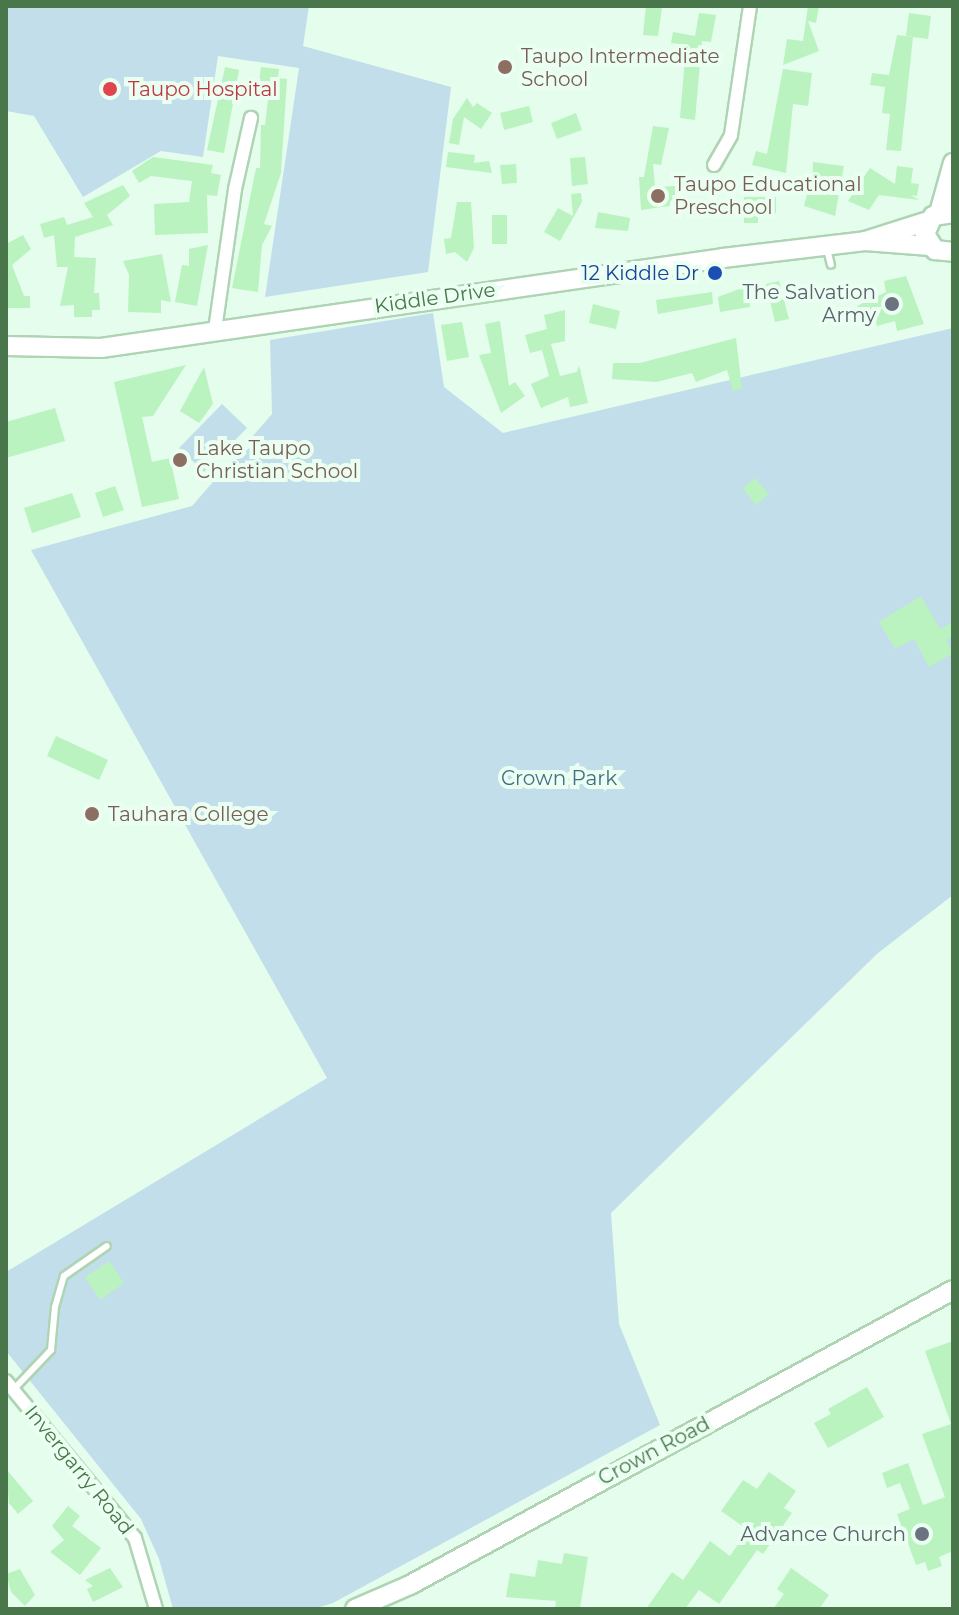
<!DOCTYPE html>
<html>
<head>
<meta charset="utf-8">
<style>
	body { margin:0 }
	#map { position:relative; width:959px; height:1615px; overflow:hidden; background:#e4fdec; font-family:Montserrat,sans-serif }
	div>[style] { position:absolute }
	.green>* { inset:0; background:#c2deeb }
	.building>* { inset:0; background:#baf3c0 }
	.roads { filter:drop-shadow(2px 0 #afd4b4) drop-shadow(-2px 0 #afd4b4) drop-shadow(0 2px #afd4b4) drop-shadow(0 -2px #afd4b4) }
	.lane>* { height:6px; margin:-3px; padding:0 3px; transform-origin:3px; border-radius:3px; background:#fff }
	.street>* { height:12px; margin:-6px; padding:0 6px; transform-origin:6px; border-radius:6px; background:#fff }
	.secondary>* { height:18px; margin:-9px; padding:0 9px; transform-origin:9px; border-radius:9px; background:#fff }
	.dots>* { width:22px; height:22px; translate:-50% -50%; box-sizing:border-box; border:4px solid #eafff1; border-radius:50% }
	span { translate:-50% -50%; white-space:nowrap; text-align:center; line-height:1.15; -webkit-text-stroke:8px #eafff1; paint-order:stroke }
	.education-label { font-size:20px; color:#785e54 }
	.left { translate:0 -50%; text-align:left }
	.health-label { font-size:20px; color:#be3a42 }
	.transit-label { font-size:20px; color:#164399 }
	.right { translate:-100% -50%; text-align:right }
	.worship-label { font-size:20px; color:#5b616d }
	.street-label { font-size:20px; color:#49764b }
	.park-label { font-size:20px; color:#456d88 }
	.frame { position:absolute; inset:0; border:8px solid #49764b; pointer-events:none }
</style>
</head>
<body>
<div id="map">
	<div class="green">
		<div style="clip-path:polygon(6px 6px,309px 6px,303px 46px,451px 87px,428px 272px,265px 297px,299px 68px,218px 56px,203px 157px,161px 151px,83px 197px,34px 116px,6px 111px)"></div>
		<div style="clip-path:polygon(433px 313px,444px 387px,503px 433px,953px 328px,953px 895px,878px 953px,611px 1213px,619px 1324px,660px 1425px,333px 1603px,314px 1609px,173px 1609px,159px 1559px,141px 1519px,6px 1351px,6px 1272px,327px 1078px,31px 550px,192px 506px,272px 414px,270px 340px)"></div>
		<div style="clip-path:polygon(222px 404px,247px 428px,204px 472px,179px 448px)"></div>
	</div>
	<div class="building">
		<div style="clip-path:polygon(646px 6px,662px 8px,658px 36px,643px 35px)"></div>
		<div style="clip-path:polygon(808px 6px,819px 6px,816px 23px,808px 21px,819px 51px,783px 65px,787px 39px,803px 41px)"></div>
		<div style="clip-path:polygon(699px 13px,716px 15px,711px 42px,702px 41px,695px 120px,680px 118px,686px 45px,671px 43px,673px 32px,695px 36px)"></div>
		<div style="clip-path:polygon(909px 13px,931px 16px,928px 39px,906px 36px)"></div>
		<div style="clip-path:polygon(897px 35px,913px 37px,901px 151px,886px 150px,890px 114px,882px 113px,885px 87px,870px 85px,872px 73px,889px 75px)"></div>
		<div style="clip-path:polygon(225px 67px,239px 70px,224px 153px,207px 150px)"></div>
		<div style="clip-path:polygon(261px 67px,279px 69px,278px 78px,287px 79px,281px 173px,264px 224px,272px 226px,262px 245px,258px 292px,232px 288px,256px 168px,260px 168px,261px 125px,265px 125px,269px 91px,258px 90px)"></div>
		<div style="clip-path:polygon(783px 69px,812px 73px,808px 106px,793px 104px,786px 173px,752px 165px,756px 151px,767px 154px)"></div>
		<div style="clip-path:polygon(467px 98px,473px 107px,477px 103px,492px 113px,481px 129px,464px 117px,459px 145px,449px 143px,453px 119px)"></div>
		<div style="clip-path:polygon(529px 106px,533px 122px,504px 130px,500px 113px)"></div>
		<div style="clip-path:polygon(576px 113px,582px 130px,557px 139px,551px 123px)"></div>
		<div style="clip-path:polygon(653px 126px,669px 128px,661px 165px,653px 164px,655px 187px,675px 186px,676px 205px,641px 210px,639px 177px,644px 177px)"></div>
		<div style="clip-path:polygon(448px 152px,475px 155px,474px 163px,489px 161px,492px 173px,446px 167px)"></div>
		<div style="clip-path:polygon(153px 157px,213px 165px,211px 173px,221px 175px,217px 196px,207px 195px,208px 233px,155px 235px,154px 204px,189px 202px,192px 181px,151px 176px,139px 183px,132px 171px)"></div>
		<div style="clip-path:polygon(585px 157px,588px 184px,572px 186px,570px 158px)"></div>
		<div style="clip-path:polygon(813px 162px,844px 166px,835px 216px,804px 206px,807px 194px,812px 195px)"></div>
		<div style="clip-path:polygon(516px 164px,517px 183px,502px 184px,500px 165px)"></div>
		<div style="clip-path:polygon(897px 166px,913px 168px,911px 183px,919px 184px,917px 196px,911px 195px,919px 200px,879px 195px,869px 210px,848px 201px,870px 168px,895px 184px)"></div>
		<div style="clip-path:polygon(123px 185px,130px 196px,107px 215px,113px 225px,75px 237px,74px 257px,96px 258px,94px 293px,99px 293px,100px 310px,92px 310px,92px 317px,74px 317px,74px 305px,60px 306px,68px 267px,57px 267px,54px 235px,44px 238px,40px 224px,64px 217px,67px 225px,93px 217px,84px 203px)"></div>
		<div style="clip-path:polygon(581px 193px,582px 202px,560px 241px,544px 232px,558px 208px,573px 216px,571px 194px)"></div>
		<div style="clip-path:polygon(744px 197px,776px 197px,776px 213px,758px 215px,758px 223px,744px 223px)"></div>
		<div style="clip-path:polygon(457px 202px,471px 202px,474px 248px,467px 262px,455px 252px,446px 254px,444px 239px,451px 238px)"></div>
		<div style="clip-path:polygon(598px 212px,630px 218px,628px 231px,595px 228px)"></div>
		<div style="clip-path:polygon(492px 215px,507px 215px,507px 244px,492px 244px)"></div>
		<div style="clip-path:polygon(23px 235px,31px 249px,12px 265px,24px 296px,30px 296px,30px 308px,6px 308px,6px 244px)"></div>
		<div style="clip-path:polygon(208px 245px,197px 306px,175px 302px,182px 265px,189px 266px,189px 249px)"></div>
		<div style="clip-path:polygon(162px 254px,171px 302px,161px 300px,161px 313px,128px 312px,129px 275px,123px 261px)"></div>
		<div style="clip-path:polygon(906px 276px,924px 324px,897px 331px,895px 321px,877px 326px,875px 318px,861px 321px,857px 306px,886px 292px,884px 281px)"></div>
		<div style="clip-path:polygon(779px 281px,789px 319px,775px 322px,766px 284px)"></div>
		<div style="clip-path:polygon(747px 286px,750px 307px,720px 312px,718px 297px)"></div>
		<div style="clip-path:polygon(712px 292px,713px 304px,658px 314px,656px 300px)"></div>
		<div style="clip-path:polygon(593px 304px,620px 311px,616px 329px,589px 323px)"></div>
		<div style="clip-path:polygon(565px 310px,565px 341px,551px 344px,560px 376px,577px 372px,579px 365px,588px 403px,570px 407px,568px 397px,541px 408px,531px 384px,549px 376px,542px 350px,530px 353px,525px 335px,547px 329px,544px 315px)"></div>
		<div style="clip-path:polygon(500px 321px,509px 386px,515px 382px,525px 396px,501px 413px,479px 355px,491px 353px,485px 324px)"></div>
		<div style="clip-path:polygon(462px 322px,469px 357px,447px 361px,441px 325px)"></div>
		<div style="clip-path:polygon(736px 338px,742px 389px,733px 391px,727px 370px,696px 382px,692px 373px,656px 382px,612px 379px,613px 363px,640px 363px)"></div>
		<div style="clip-path:polygon(186px 365px,153px 416px,142px 417px,152px 462px,170px 458px,179px 499px,142px 507px,114px 382px)"></div>
		<div style="clip-path:polygon(204px 367px,213px 404px,199px 423px,180px 411px)"></div>
		<div style="clip-path:polygon(55px 408px,65px 441px,6px 458px,6px 422px)"></div>
		<div style="clip-path:polygon(755px 478px,769px 494px,756px 505px,743px 488px)"></div>
		<div style="clip-path:polygon(115px 486px,124px 510px,103px 517px,95px 493px)"></div>
		<div style="clip-path:polygon(72px 493px,81px 517px,32px 533px,24px 508px)"></div>
		<div style="clip-path:polygon(921px 596px,940px 629px,953px 622px,953px 636px,946px 640px,953px 653px,929px 667px,914px 639px,895px 649px,879px 622px)"></div>
		<div style="clip-path:polygon(56px 736px,108px 760px,99px 780px,47px 756px)"></div>
		<div style="clip-path:polygon(109px 1261px,124px 1283px,100px 1300px,85px 1277px)"></div>
		<div style="clip-path:polygon(953px 1341px,953px 1551px,939px 1557px,942px 1566px,928px 1571px,925px 1562px,916px 1565px,897px 1514px,910px 1509px,900px 1483px,887px 1488px,882px 1473px,908px 1463px,923px 1505px,945px 1497px,922px 1434px,951px 1424px,925px 1351px)"></div>
		<div style="clip-path:polygon(867px 1387px,884px 1417px,828px 1448px,814px 1423px,831px 1414px,828px 1409px)"></div>
		<div style="clip-path:polygon(6px 1469px,33px 1501px,18px 1514px,9px 1503px)"></div>
		<div style="clip-path:polygon(769px 1472px,796px 1491px,784px 1508px,792px 1513px,763px 1554px,757px 1550px,719px 1604px,699px 1590px,685px 1609px,646px 1609px,672px 1572px,683px 1580px,710px 1541px,730px 1556px,748px 1530px,721px 1511px,743px 1480px,757px 1489px)"></div>
		<div style="clip-path:polygon(68px 1506px,80px 1516px,72px 1526px,101px 1548px,80px 1575px,50px 1552px,64px 1540px,52px 1526px)"></div>
		<div style="clip-path:polygon(564px 1553px,588px 1557px,580px 1609px,555px 1609px,556px 1601px,506px 1597px,510px 1573px,535px 1577px,538px 1560px,562px 1564px)"></div>
		<div style="clip-path:polygon(110px 1568px,123px 1587px,93px 1602px,87px 1589px,93px 1586px,85px 1580px)"></div>
		<div style="clip-path:polygon(791px 1568px,829px 1595px,819px 1609px,773px 1609px,784px 1594px,777px 1589px)"></div>
		<div style="clip-path:polygon(20px 1569px,35px 1595px,25px 1606px,11px 1592px,6px 1574px)"></div>
	</div>
	<div class="roads">
		<div class="lane">
			<div style="left:827px;top:249px;width:16px;rotate:76deg"></div>
			<div style="left:14px;top:1389px;width:54px;rotate:-46.5deg"></div>
			<div style="left:51px;top:1350px;width:43px;rotate:-84.7deg"></div>
			<div style="left:55px;top:1307px;width:32px;rotate:-74deg"></div>
			<div style="left:64px;top:1276px;width:52px;rotate:-34.9deg"></div>
		</div>
		<div class="street">
			<div style="left:714px;top:165px;width:34px;rotate:-60deg"></div>
			<div style="left:731px;top:135px;width:130px;rotate:-81.6deg"></div>
			<div style="left:215px;top:330px;width:142px;rotate:-81.9deg"></div>
			<div style="left:235px;top:189px;width:73px;rotate:-77.3deg"></div>
			<div style="left:6px;top:1381px;width:203px;rotate:50.6deg"></div>
			<div style="left:135px;top:1538px;width:74px;rotate:73.5deg"></div>
		</div>
		<div class="secondary">
			<div style="left:939px;top:213px;width:52px;rotate:-74.4deg"></div>
			<div style="left:953px;top:213px;width:20px;rotate:171deg"></div>
			<div style="left:933px;top:216px;width:20px;rotate:114deg"></div>
			<div style="left:925px;top:234px;width:19px;rotate:58deg"></div>
			<div style="left:935px;top:250px;width:18px;rotate:6deg"></div>
			<div style="left:865px;top:241px;width:66px;rotate:-17.6deg"></div>
			<div style="left:6px;top:346px;width:95px;rotate:1.2deg"></div>
			<div style="left:101px;top:348px;width:628px;rotate:-8.23deg"></div>
			<div style="left:723px;top:258px;width:143px;rotate:-6.8deg"></div>
			<div style="left:865px;top:241px;width:65px;rotate:4.4deg"></div>
			<div style="left:355px;top:1609px;width:60px;rotate:-23.6deg"></div>
			<div style="left:410px;top:1585px;width:618px;rotate:-28.51deg"></div>
		</div>
	</div>
	<div class="dots">
		<div style="left:505px;top:67px;background:#8d6e63"></div>
		<div style="left:110px;top:89px;background:#e0444e"></div>
		<div style="left:658px;top:196px;background:#8d6e63"></div>
		<div style="left:715px;top:273px;background:#1a4fb4"></div>
		<div style="left:892px;top:304px;background:#6b7280"></div>
		<div style="left:180px;top:460px;background:#8d6e63"></div>
		<div style="left:92px;top:814px;background:#8d6e63"></div>
		<div style="left:922px;top:1534px;background:#6b7280"></div>
	</div>
	<div class="education-label">
		<span class="left" style="left:521px;top:68px">Taupo Intermediate<br>School</span>
		<span class="left" style="left:674px;top:196px">Taupo Educational<br>Preschool</span>
		<span class="left" style="left:196px;top:460px">Lake Taupo<br>Christian School</span>
		<span class="left" style="left:108px;top:814px">Tauhara College</span>
	</div>
	<div class="health-label">
		<span class="left" style="left:128px;top:89px">Taupo Hospital</span>
	</div>
	<div class="transit-label">
		<span class="right" style="left:699px;top:273px">12 Kiddle Dr</span>
	</div>
	<div class="worship-label">
		<span class="right" style="left:876px;top:304px">The Salvation<br>Army</span>
		<span class="right" style="left:906px;top:1534px">Advance Church</span>
	</div>
	<div class="street-label">
		<span style="left:435px;top:298px;rotate:-8deg">Kiddle Drive</span>
		<span style="left:654px;top:1451px;rotate:-28deg">Crown Road</span>
		<span style="left:79px;top:1470px;rotate:51deg">Invergarry Road</span>
	</div>
	<div class="park-label">
		<span style="left:559px;top:778px">Crown Park</span>
	</div>
	<div class="frame"></div>
</div>
</body>
</html>
